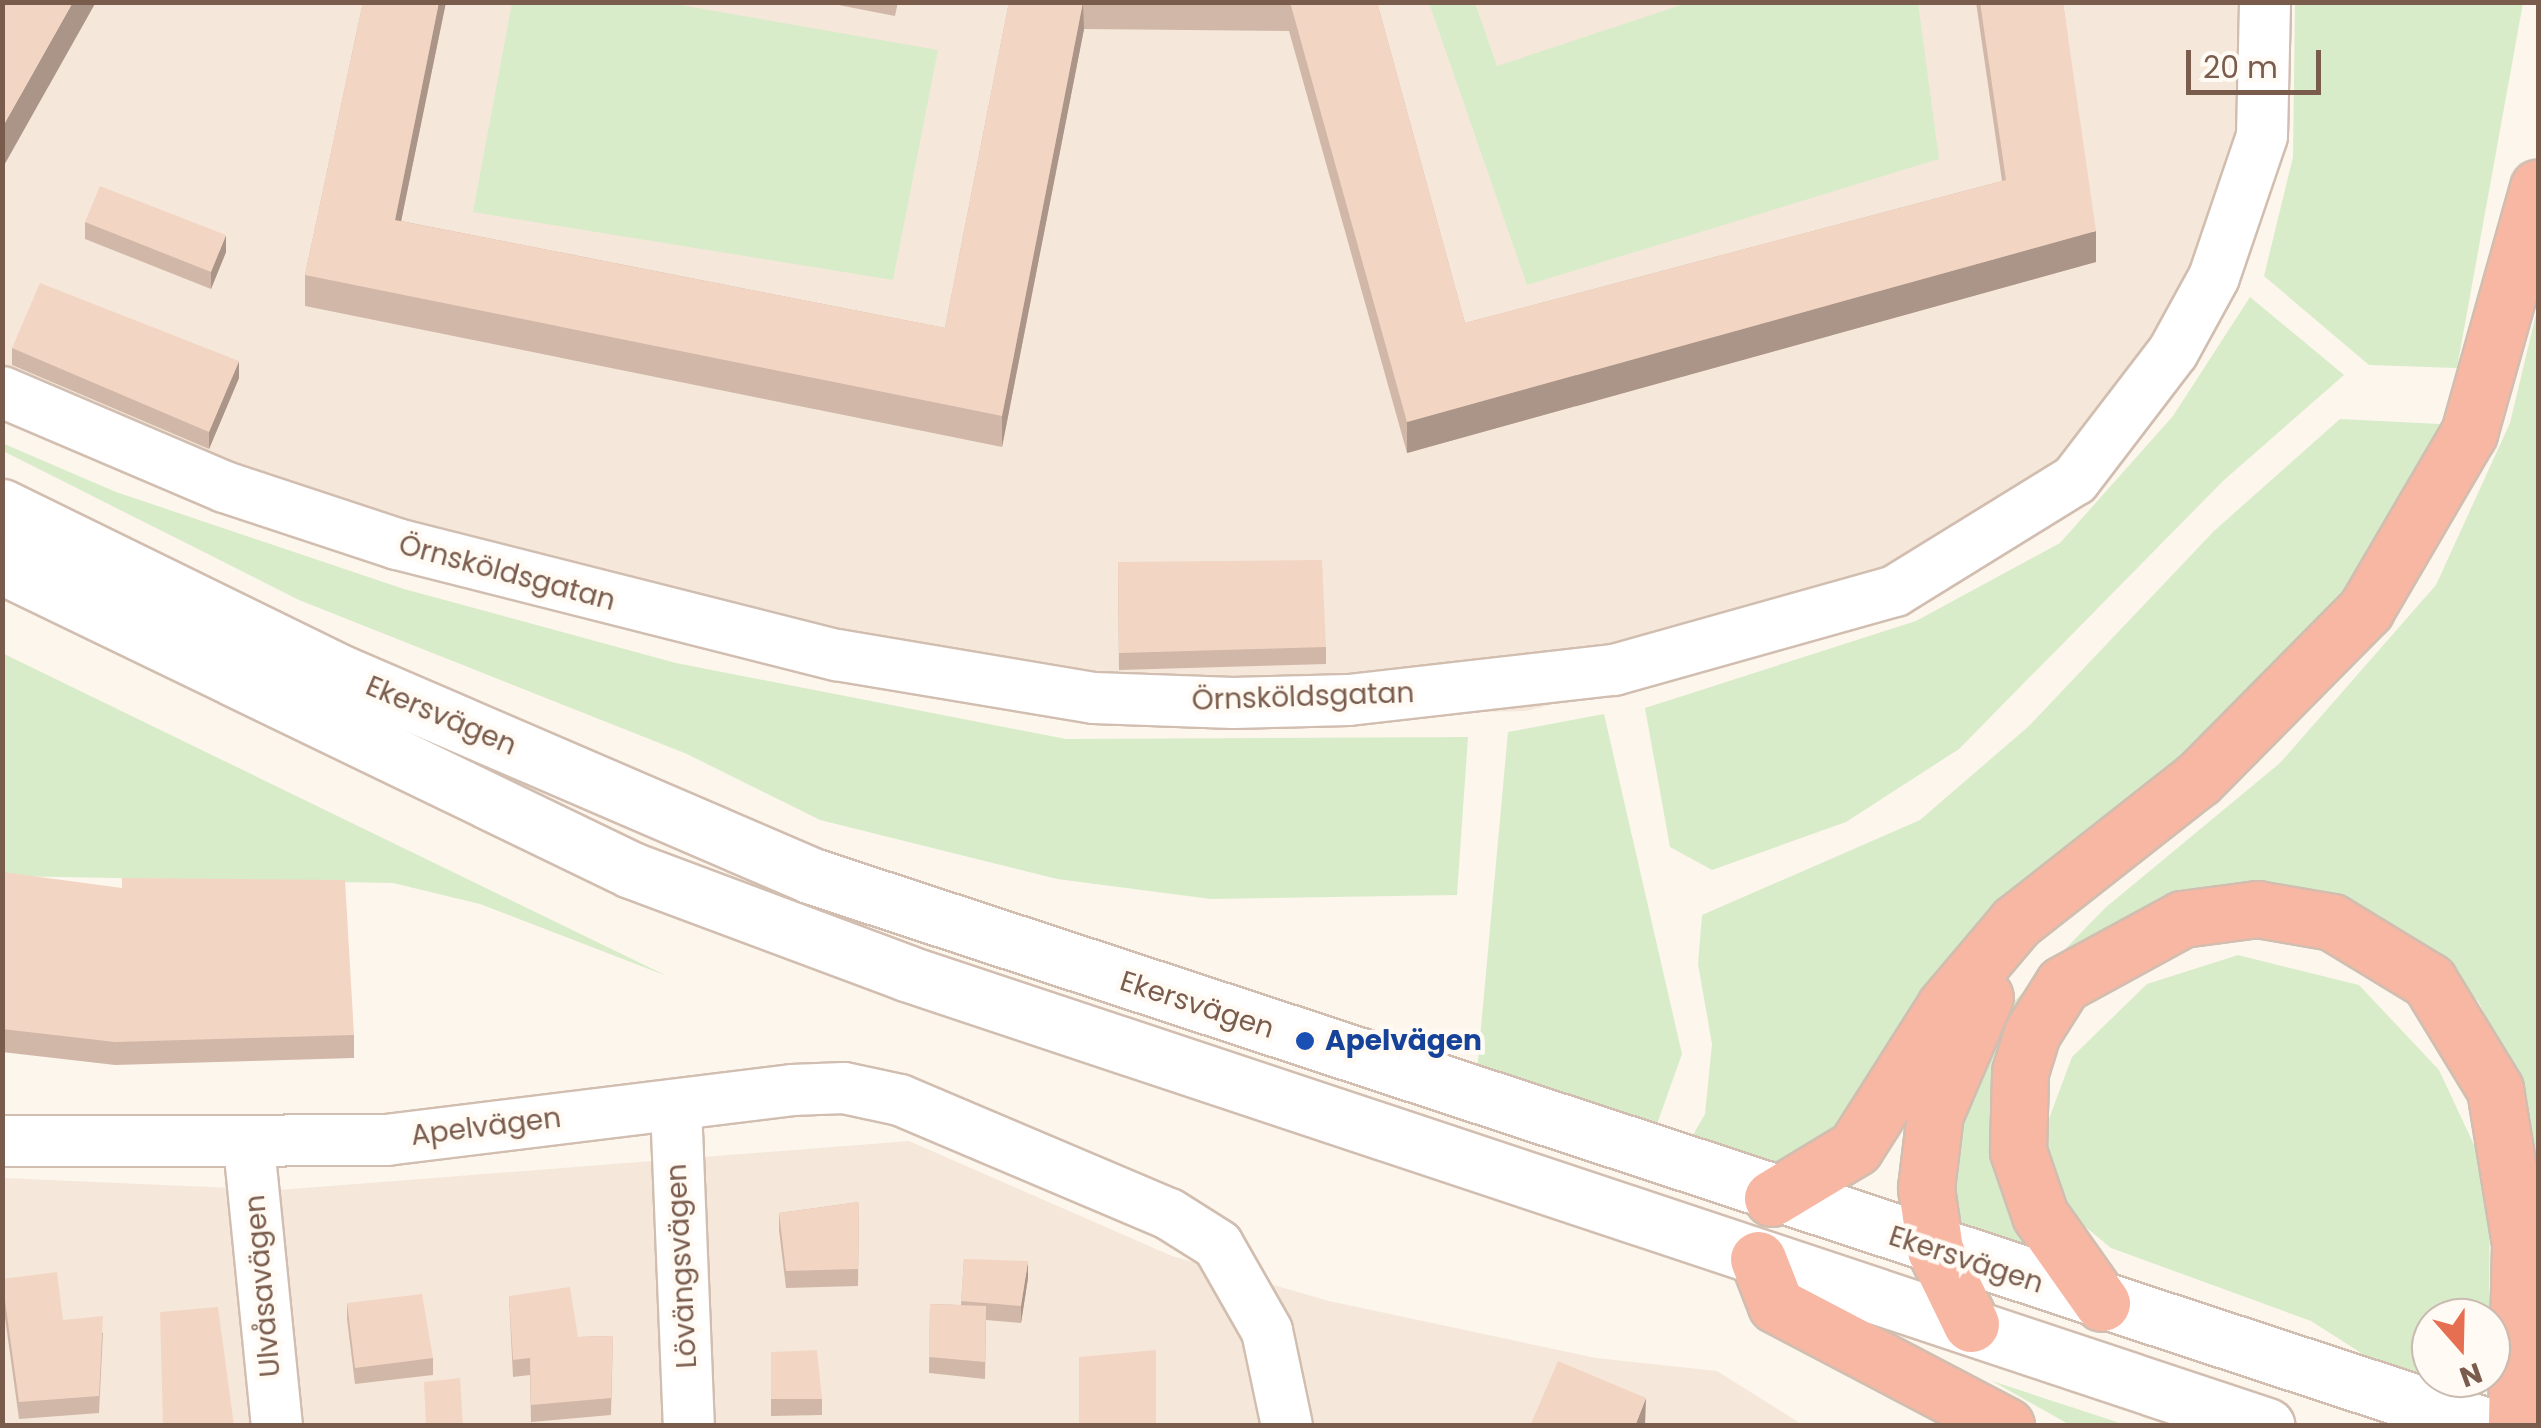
<!DOCTYPE html>
<html>
<head>
<meta charset="utf-8">
<style>
	body { margin:0 }
	#map { position:relative; width:2541px; height:1428px; overflow:hidden; background:#fdf6ec; font-family:Poppins,sans-serif }
	div>[style] { position:absolute }
	.residential>* { inset:0; background:#f5e8da }
	.green>* { inset:0; background:#d8ecc9 }
	.roads { filter:drop-shadow(2px 0 #d1beb0) drop-shadow(-2px 0 #d1beb0) drop-shadow(0 2px #d1beb0) drop-shadow(0 -2px #d1beb0) }
	.minor>* { height:50px; margin:-25px; padding:0 25px; transform-origin:25px; border-radius:25px; background:#fff }
	.secondary>* { height:55px; margin:-27.5px; padding:0 27.5px; transform-origin:27.5px; border-radius:27.5px; background:#fff }
	.motorway>* { height:55px; margin:-27.5px; padding:0 27.5px; transform-origin:27.5px; border-radius:27.5px; background:#f7b7a3 }
	.wall>* { inset:0; background:#d1b7a8 }
	.shaded-wall>* { inset:0; background:#aa9588 }
	.building>* { inset:0; background:#f3d5c3 }
	.dots>* { width:28px; height:28px; translate:-50% -50%; box-sizing:border-box; border:5px solid #fffaf3; border-radius:50% }
	span { translate:-50% -50%; white-space:nowrap; text-align:center; line-height:1.15; -webkit-text-stroke:9px #fffaf3; paint-order:stroke }
	.street-label { font-size:28px; color:#7a5c4d }
	.transit-label { font-size:28px; color:#164399; font-weight:700 }
	.left { translate:0 -50%; text-align:left }
	.frame { position:absolute; inset:0; border:5px solid #7a5c4d; pointer-events:none }
	.north { position:absolute; left:2411px; top:1298px; width:100px; height:100px; box-sizing:border-box; background:#fffaf3; border:2px solid #cabbb1; border-radius:50%; rotate:160deg; font-size:28px; font-weight:700; line-height:40px; text-align:center; color:#7a5c4d }
	.north::after { content:''; display:block; margin:auto; width:35px; height:45px; background:#e76f51; clip-path:polygon(50% 0,100% 100%,50% 72%,0 100%) }
	.scale { position:absolute; left:2186px; top:50px; width:135px; height:45px; box-sizing:border-box; border:5px solid #7a5c4d; border-top:0; padding-left:12px; font-size:30px; line-height:35px; white-space:nowrap; color:#7a5c4d; -webkit-text-stroke:8px #fffaf3; paint-order:stroke }
</style>
</head>
<body>
<div id="map">
	<div class="residential">
		<div style="clip-path:polygon(3px 3px,2276px 3px,2223px 302px,2049px 529px,1796px 642px,1526px 711px,1100px 721px,656px 633px,187px 499px,3px 417px)"></div>
		<div style="clip-path:polygon(909px 1141px,1172px 1256px,1329px 1301px,1596px 1358px,1717px 1371px,1803px 1425px,3px 1426px,3px 1178px,279px 1190px)"></div>
	</div>
	<div class="green">
		<div style="clip-path:polygon(512px 3px,669px 3px,938px 50px,893px 280px,473px 212px)"></div>
		<div style="clip-path:polygon(1429px 3px,1475px 3px,1497px 66px,1687px 3px,1918px 3px,1939px 159px,1527px 285px)"></div>
		<div style="clip-path:polygon(2295px 3px,2523px 3px,2457px 368px,2369px 365px,2264px 276px,2293px 157px)"></div>
		<div style="clip-path:polygon(2250px 297px,2344px 375px,2223px 481px,1959px 749px,1846px 822px,1712px 870px,1670px 847px,1645px 708px,1916px 621px,2060px 543px,2173px 416px)"></div>
		<div style="clip-path:polygon(2538px 306px,2538px 1169px,2527px 1097px,2478px 1001px,2379px 915px,2284px 888px,2049px 972px,2034px 1255px,1949px 1225px,1957px 1131px,2004px 1012px,2105px 908px,2280px 763px,2436px 585px,2510px 423px)"></div>
		<div style="clip-path:polygon(2340px 419px,2440px 424px,2360px 581px,1878px 1096px,1788px 1169px,1686px 1147px,1705px 1114px,1712px 1044px,1698px 964px,1702px 915px,1920px 820px,2029px 726px,2214px 531px)"></div>
		<div style="clip-path:polygon(2px 443px,116px 492px,404px 589px,676px 663px,1066px 739px,1468px 737px,1457px 895px,1211px 899px,1057px 879px,820px 820px,687px 754px,299px 600px,3px 451px)"></div>
		<div style="clip-path:polygon(2px 653px,667px 976px,480px 904px,393px 883px,3px 876px)"></div>
		<div style="clip-path:polygon(1604px 714px,1682px 1054px,1652px 1138px,1477px 1071px,1508px 732px)"></div>
		<div style="clip-path:polygon(2238px 955px,2359px 985px,2439px 1070px,2490px 1179px,2489px 1318px,2431px 1318px,2431px 1378px,2476px 1378px,2437px 1383px,2380px 1365px,2311px 1321px,2111px 1248px,2061px 1207px,2041px 1140px,2072px 1057px,2147px 984px)"></div>
		<div style="clip-path:polygon(1992px 1381px,2126px 1425px,2070px 1425px)"></div>
	</div>
	<div class="roads">
		<div class="minor">
			<div style="left:2px;top:392px;width:242px;rotate:23.1deg"></div>
			<div style="left:225px;top:487px;width:181px;rotate:18.3deg"></div>
			<div style="left:397px;top:544px;width:454px;rotate:14.2deg"></div>
			<div style="left:837px;top:655px;width:261px;rotate:9.5deg"></div>
			<div style="left:1094px;top:698px;width:139px;rotate:2.1deg"></div>
			<div style="left:1233px;top:703px;width:116px;rotate:-1.5deg"></div>
			<div style="left:1349px;top:700px;width:267px;rotate:-6.5deg"></div>
			<div style="left:1614px;top:670px;width:292px;rotate:-15.7deg"></div>
			<div style="left:1895px;top:591px;width:211px;rotate:-31.7deg"></div>
			<div style="left:2075px;top:480px;width:161px;rotate:-52.6deg"></div>
			<div style="left:2173px;top:352px;width:85px;rotate:-61.3deg"></div>
			<div style="left:2214px;top:277px;width:149px;rotate:-71.2deg"></div>
			<div style="left:2262px;top:136px;width:134px;rotate:-88.7deg"></div>
			<div style="left:676px;top:1106px;width:320px;rotate:87.7deg"></div>
			<div style="left:2px;top:1141px;width:384px;rotate:-0.1deg"></div>
			<div style="left:386px;top:1140px;width:409px;rotate:-7deg"></div>
			<div style="left:792px;top:1090px;width:52px;rotate:-2.2deg"></div>
			<div style="left:844px;top:1088px;width:57px;rotate:12.1deg"></div>
			<div style="left:900px;top:1100px;width:292px;rotate:23deg"></div>
			<div style="left:1169px;top:1214px;width:58px;rotate:32.3deg"></div>
			<div style="left:1218px;top:1245px;width:99px;rotate:60.3deg"></div>
			<div style="left:1267px;top:1331px;width:97px;rotate:78.1deg"></div>
			<div style="left:249px;top:1146px;width:281px;rotate:84.3deg"></div>
		</div>
		<div class="secondary">
			<div style="left:2px;top:507px;width:377px;rotate:26.1deg"></div>
			<div style="left:341px;top:673px;width:513px;rotate:23.32deg"></div>
			<div style="left:812px;top:876px;width:1763px;rotate:18.18deg"></div>
			<div style="left:2px;top:566px;width:699px;rotate:25.79deg"></div>
			<div style="left:631px;top:870px;width:294px;rotate:20.5deg"></div>
			<div style="left:906px;top:973px;width:1434px;rotate:18.41deg"></div>
		</div>
		<div class="motorway">
			<div style="left:1772px;top:1198px;width:97px;rotate:-31.1deg"></div>
			<div style="left:1855px;top:1148px;width:168px;rotate:-57.6deg"></div>
			<div style="left:1945px;top:1006px;width:110px;rotate:-49.8deg"></div>
			<div style="left:2016px;top:922px;width:231px;rotate:-38.2deg"></div>
			<div style="left:2198px;top:779px;width:239px;rotate:-45.3deg"></div>
			<div style="left:2366px;top:609px;width:204px;rotate:-59.7deg"></div>
			<div style="left:2469px;top:433px;width:255px;rotate:-74.3deg"></div>
			<div style="left:1758px;top:1259px;width:49px;rotate:68.6deg"></div>
			<div style="left:1776px;top:1305px;width:260px;rotate:27.7deg"></div>
			<div style="left:2102px;top:1303px;width:108px;rotate:-125.2deg"></div>
			<div style="left:2040px;top:1215px;width:68px;rotate:-109deg"></div>
			<div style="left:2018px;top:1151px;width:79px;rotate:-88.5deg"></div>
			<div style="left:2020px;top:1072px;width:41px;rotate:-72.9deg"></div>
			<div style="left:2032px;top:1033px;width:58px;rotate:-57.7deg"></div>
			<div style="left:2063px;top:984px;width:136px;rotate:-28.6deg"></div>
			<div style="left:2182px;top:919px;width:76px;rotate:-7.6deg"></div>
			<div style="left:2257px;top:909px;width:76px;rotate:9.8deg"></div>
			<div style="left:2332px;top:922px;width:114px;rotate:31.3deg"></div>
			<div style="left:2429px;top:981px;width:127px;rotate:58.6deg"></div>
			<div style="left:2495px;top:1089px;width:157px;rotate:80.8deg"></div>
			<div style="left:2520px;top:1244px;width:182px;rotate:91.3deg"></div>
			<div style="left:1971px;top:1324px;width:82px;rotate:-115.9deg"></div>
			<div style="left:1935px;top:1250px;width:63px;rotate:-98.3deg"></div>
			<div style="left:1926px;top:1188px;width:75px;rotate:-83.1deg"></div>
			<div style="left:1935px;top:1114px;width:127px;rotate:-66.9deg"></div>
		</div>
	</div>
	<div class="wall">
		<div style="clip-path:polygon(363px 2px,446px 2px,401px 221px,945px 328px,1009px 2px,1377px 2px,1465px 323px,2002px 181px,1976px 2px,2063px 2px,2096px 262px,1407px 453px,1289px 31px,1084px 29px,1002px 447px,305px 306px,305px 275px)"></div>
		<div style="clip-path:polygon(823px 2px,898px 2px,895px 16px)"></div>
		<div style="clip-path:polygon(85px 222px,226px 252px,211px 289px,85px 239px)"></div>
		<div style="clip-path:polygon(12px 348px,239px 378px,209px 449px,12px 365px)"></div>
		<div style="clip-path:polygon(1118px 562px,1326px 647px,1326px 664px,1119px 670px)"></div>
		<div style="clip-path:polygon(2px 872px,354px 1035px,354px 1058px,115px 1065px,2px 1052px)"></div>
		<div style="clip-path:polygon(859px 1202px,858px 1286px,786px 1288px,779px 1230px,779px 1213px)"></div>
		<div style="clip-path:polygon(964px 1259px,1028px 1278px,1021px 1323px,986px 1320px,985px 1379px,929px 1373px,930px 1304px,961px 1305px)"></div>
		<div style="clip-path:polygon(2px 1279px,63px 1320px,103px 1333px,99px 1413px,19px 1419px,2px 1296px)"></div>
		<div style="clip-path:polygon(509px 1296px,578px 1337px,613px 1336px,611px 1415px,531px 1422px,530px 1375px,513px 1377px)"></div>
		<div style="clip-path:polygon(347px 1303px,433px 1358px,433px 1375px,355px 1384px,347px 1319px)"></div>
		<div style="clip-path:polygon(771px 1352px,822px 1399px,822px 1415px,771px 1416px)"></div>
	</div>
	<div class="shaded-wall">
		<div style="clip-path:polygon(73px 2px,96px 2px,2px 169px,2px 128px)"></div>
		<div style="clip-path:polygon(439px 2px,446px 2px,395px 251px,395px 220px)"></div>
		<div style="clip-path:polygon(1083px 2px,1084px 29px,1002px 447px,1002px 416px)"></div>
		<div style="clip-path:polygon(2096px 231px,2096px 262px,1407px 453px,1407px 422px)"></div>
		<div style="clip-path:polygon(226px 235px,226px 252px,211px 289px,211px 272px)"></div>
		<div style="clip-path:polygon(239px 361px,239px 378px,209px 449px,209px 432px)"></div>
		<div style="clip-path:polygon(1028px 1261px,1028px 1278px,1021px 1323px,1021px 1306px)"></div>
		<div style="clip-path:polygon(1646px 1398px,1645px 1426px,1635px 1426px)"></div>
	</div>
	<div class="building">
		<div style="clip-path:polygon(2px 2px,73px 2px,2px 128px)"></div>
		<div style="clip-path:polygon(363px 2px,439px 2px,395px 220px,945px 328px,1009px 2px,1083px 2px,1002px 416px,305px 275px)"></div>
		<div style="clip-path:polygon(1290px 2px,1377px 2px,1465px 323px,2006px 180px,1980px 2px,2063px 2px,2096px 231px,1407px 422px)"></div>
		<div style="clip-path:polygon(100px 186px,226px 235px,211px 272px,85px 222px)"></div>
		<div style="clip-path:polygon(40px 283px,239px 361px,209px 432px,12px 348px)"></div>
		<div style="clip-path:polygon(1322px 560px,1326px 647px,1119px 653px,1118px 562px)"></div>
		<div style="clip-path:polygon(2px 872px,122px 888px,122px 878px,345px 880px,354px 1035px,115px 1042px,2px 1029px)"></div>
		<div style="clip-path:polygon(859px 1202px,858px 1269px,786px 1271px,779px 1213px)"></div>
		<div style="clip-path:polygon(964px 1259px,1028px 1261px,1021px 1306px,961px 1301px)"></div>
		<div style="clip-path:polygon(57px 1272px,63px 1320px,103px 1316px,99px 1396px,19px 1402px,2px 1279px)"></div>
		<div style="clip-path:polygon(570px 1287px,578px 1337px,613px 1336px,611px 1398px,531px 1405px,530px 1358px,513px 1360px,509px 1296px)"></div>
		<div style="clip-path:polygon(422px 1294px,433px 1358px,355px 1368px,347px 1303px)"></div>
		<div style="clip-path:polygon(930px 1304px,986px 1306px,985px 1362px,929px 1357px)"></div>
		<div style="clip-path:polygon(218px 1307px,234px 1426px,163px 1426px,160px 1312px)"></div>
		<div style="clip-path:polygon(817px 1350px,822px 1399px,771px 1399px,771px 1352px)"></div>
		<div style="clip-path:polygon(1156px 1350px,1156px 1424px,1079px 1425px,1079px 1357px)"></div>
		<div style="clip-path:polygon(1558px 1361px,1646px 1398px,1635px 1426px,1530px 1426px)"></div>
		<div style="clip-path:polygon(460px 1378px,463px 1426px,426px 1426px,424px 1382px)"></div>
	</div>
	<div class="dots">
		<div style="left:1305px;top:1041px;background:#1a4fb4"></div>
	</div>
	<div class="street-label">
		<span style="left:507px;top:573px;rotate:15deg">Örnsköldsgatan</span>
		<span style="left:1303px;top:697px;rotate:-2deg">Örnsköldsgatan</span>
		<span style="left:441px;top:716px;rotate:23deg">Ekersvägen</span>
		<span style="left:1197px;top:1005px;rotate:18deg">Ekersvägen</span>
		<span style="left:486px;top:1127px;rotate:-7deg">Apelvägen</span>
		<span style="left:1966px;top:1260px;rotate:18deg">Ekersvägen</span>
		<span style="left:682px;top:1266px;rotate:-93deg">Lövängsvägen</span>
		<span style="left:263px;top:1286px;rotate:-95deg">Ulvåsavägen</span>
	</div>
	<div class="transit-label">
		<span class="left" style="left:1325px;top:1041px">Apelvägen</span>
	</div>
	<div class="frame"></div>
	<div class="north">N</div>
	<div class="scale">20 m</div>
</div>
</body>
</html>
